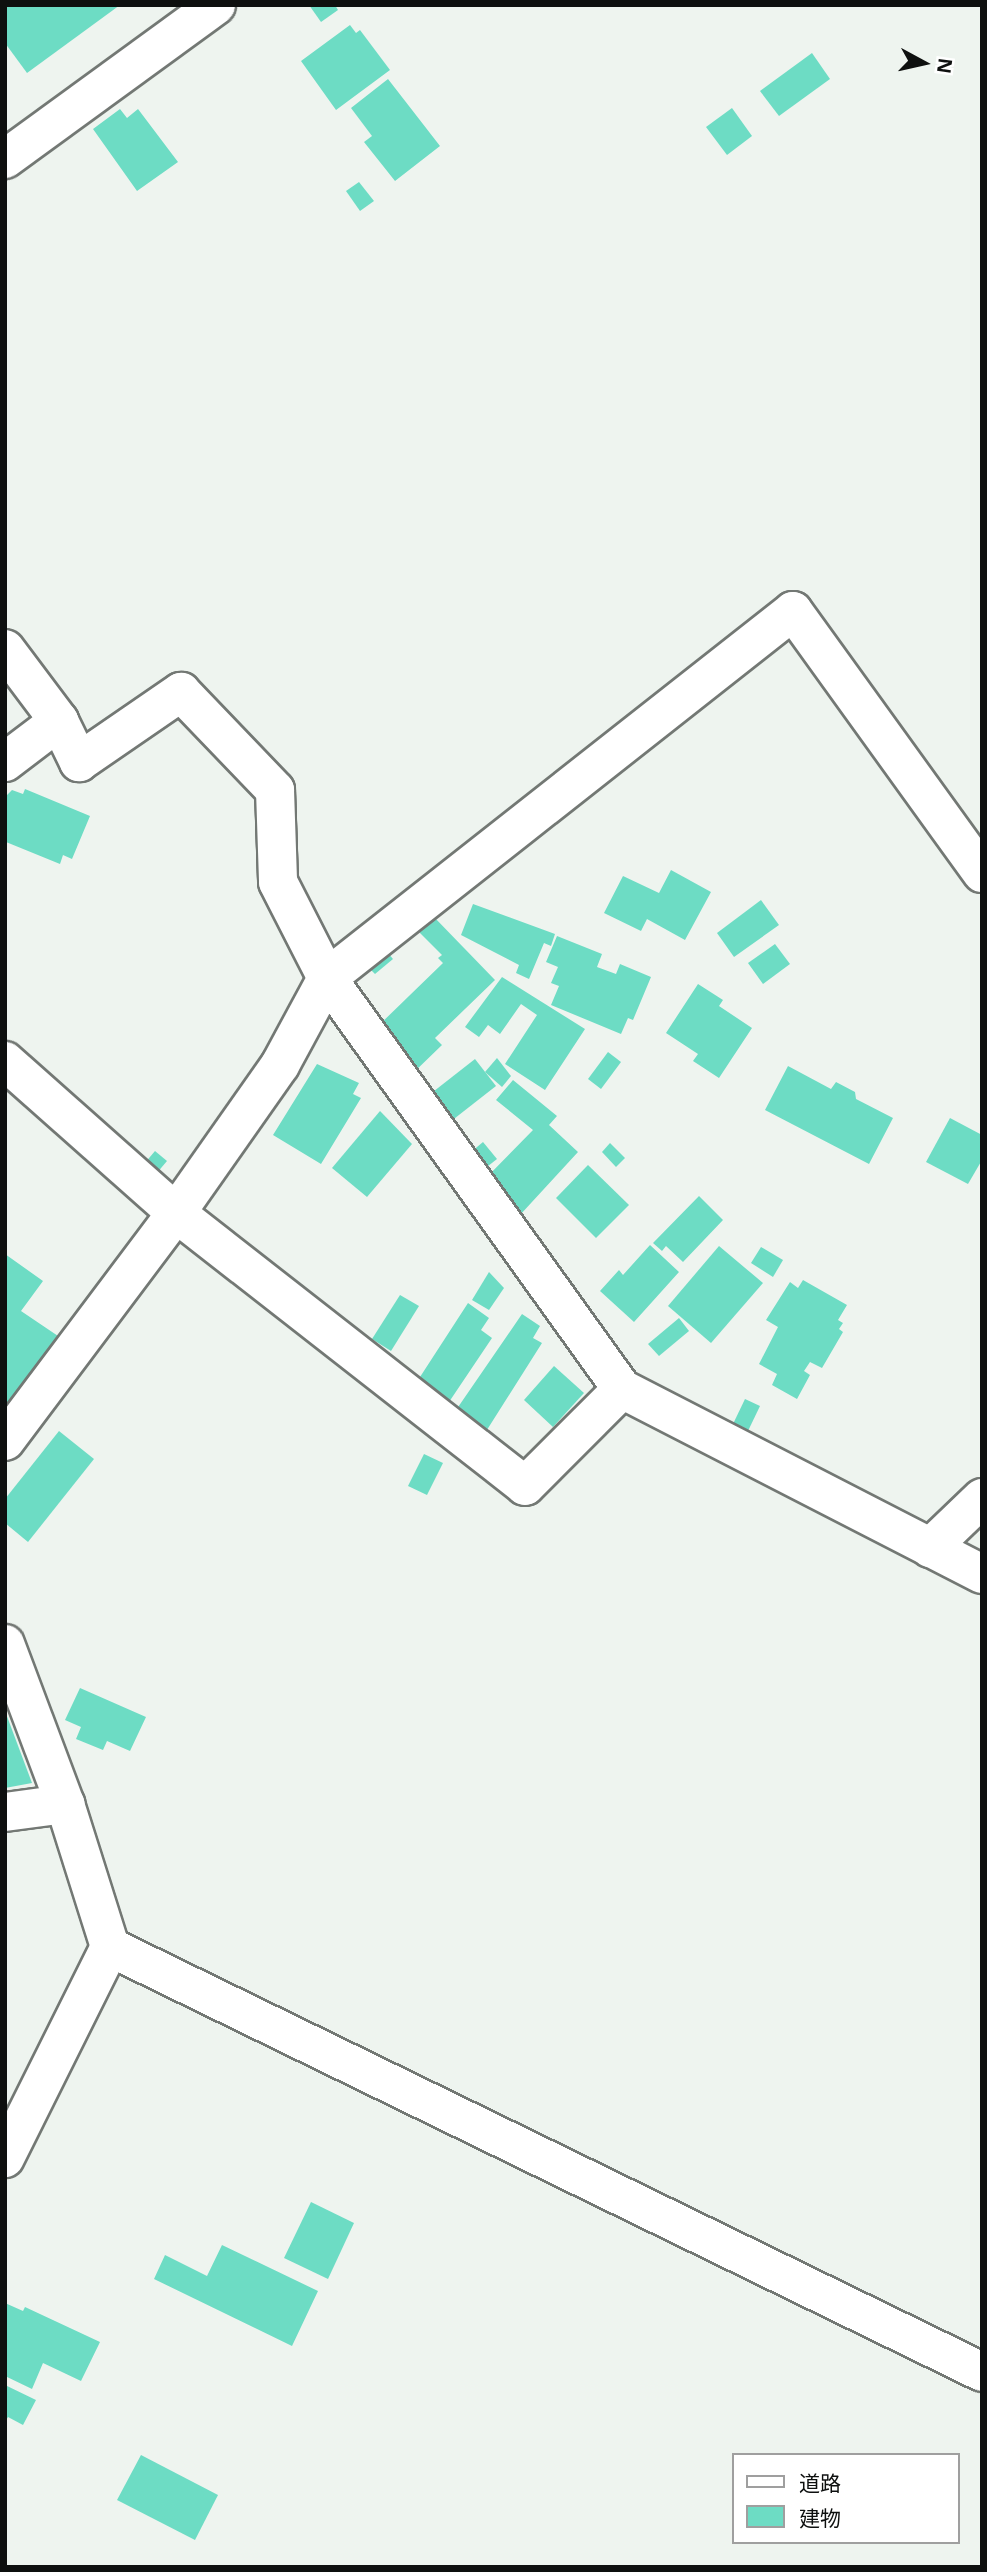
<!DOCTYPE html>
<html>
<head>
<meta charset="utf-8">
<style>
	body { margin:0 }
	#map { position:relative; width:987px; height:2572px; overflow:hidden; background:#eef4ef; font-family:"Open Sans","Noto Sans JP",sans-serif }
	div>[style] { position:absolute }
	.building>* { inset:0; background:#6ddcc4 }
	.roads { filter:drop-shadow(2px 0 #737874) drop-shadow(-2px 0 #737874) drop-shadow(0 2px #737874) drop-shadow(0 -2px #737874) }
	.minor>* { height:38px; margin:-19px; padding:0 19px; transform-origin:19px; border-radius:19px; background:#fff }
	span { translate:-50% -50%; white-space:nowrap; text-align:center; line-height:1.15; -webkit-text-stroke:7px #fff; paint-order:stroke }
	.frame { position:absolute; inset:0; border:7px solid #0e100f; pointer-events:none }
	.legend { position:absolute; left:732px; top:2453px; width:228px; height:91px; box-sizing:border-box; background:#fff; border:2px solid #9f9f9f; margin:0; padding:9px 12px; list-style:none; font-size:21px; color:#0e100f }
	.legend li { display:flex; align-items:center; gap:14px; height:35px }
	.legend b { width:35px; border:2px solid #9f9f9f }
	.north { position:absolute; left:889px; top:28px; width:70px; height:70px; -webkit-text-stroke:5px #fff; paint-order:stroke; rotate:98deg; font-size:19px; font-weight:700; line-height:28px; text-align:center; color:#0e100f }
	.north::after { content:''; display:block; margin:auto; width:24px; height:32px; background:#0e100f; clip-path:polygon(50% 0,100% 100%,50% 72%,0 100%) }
</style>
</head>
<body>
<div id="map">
	<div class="building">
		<div style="clip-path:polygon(5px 5px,120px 5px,27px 73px,5px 43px)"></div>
		<div style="clip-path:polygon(309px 5px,335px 5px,338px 10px,321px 22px)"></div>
		<div style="clip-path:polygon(350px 25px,356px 33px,360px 30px,390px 70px,336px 110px,301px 61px)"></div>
		<div style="clip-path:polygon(812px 53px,830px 79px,779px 116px,760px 91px)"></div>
		<div style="clip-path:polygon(388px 79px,440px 146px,395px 181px,364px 142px,372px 136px,351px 108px)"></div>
		<div style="clip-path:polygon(732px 108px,752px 136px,727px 155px,706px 127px)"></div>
		<div style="clip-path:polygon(120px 109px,127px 118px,138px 109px,178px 162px,137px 191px,93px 129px)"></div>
		<div style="clip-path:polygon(359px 182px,374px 201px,360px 211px,346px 191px)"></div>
		<div style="clip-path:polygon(25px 789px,90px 816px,72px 859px,63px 855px,60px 864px,6px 842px,7px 795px,12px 790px,23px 794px)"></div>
		<div style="clip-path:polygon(671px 870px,711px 892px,685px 940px,647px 919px,641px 931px,604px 913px,623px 876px,659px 893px)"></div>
		<div style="clip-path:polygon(761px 900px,779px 925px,734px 957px,717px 933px)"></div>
		<div style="clip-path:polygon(473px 904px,555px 934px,551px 946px,544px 943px,529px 979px,516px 973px,519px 965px,461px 935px)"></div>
		<div style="clip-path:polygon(433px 916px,495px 980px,435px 1038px,442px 1045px,410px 1076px,375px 1029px,443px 963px,438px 958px,442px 955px,417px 930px)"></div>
		<div style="clip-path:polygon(557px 936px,602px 954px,597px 967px,616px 974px,620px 964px,651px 977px,633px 1020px,628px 1018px,621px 1034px,551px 1005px,559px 986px,551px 983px,558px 967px,546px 962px)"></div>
		<div style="clip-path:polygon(775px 944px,790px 964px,763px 984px,748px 963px)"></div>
		<div style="clip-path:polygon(387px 952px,393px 959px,375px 974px,368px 967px)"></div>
		<div style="clip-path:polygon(502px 977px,585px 1029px,545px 1090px,505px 1064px,537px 1015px,521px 1004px,500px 1034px,488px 1025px,479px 1037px,465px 1027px)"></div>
		<div style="clip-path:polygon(698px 984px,723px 1000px,719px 1006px,752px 1028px,719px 1078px,693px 1061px,698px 1054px,666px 1033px)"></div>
		<div style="clip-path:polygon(608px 1052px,621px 1062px,601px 1089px,588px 1079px)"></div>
		<div style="clip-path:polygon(497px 1058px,511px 1076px,502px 1087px,485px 1072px)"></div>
		<div style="clip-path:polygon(475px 1059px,496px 1086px,450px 1122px,429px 1095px)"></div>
		<div style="clip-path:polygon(317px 1064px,359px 1083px,353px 1094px,361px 1098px,321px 1164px,273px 1135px)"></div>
		<div style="clip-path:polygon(788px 1066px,831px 1089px,836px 1082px,855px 1092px,856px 1099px,893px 1118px,869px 1164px,765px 1110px)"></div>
		<div style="clip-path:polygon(513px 1080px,557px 1116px,549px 1125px,578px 1152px,520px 1215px,483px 1181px,533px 1130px,496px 1100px)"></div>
		<div style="clip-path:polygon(380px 1111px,412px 1144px,367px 1197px,332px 1168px)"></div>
		<div style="clip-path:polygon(950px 1118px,982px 1135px,982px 1160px,968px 1184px,926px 1162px)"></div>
		<div style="clip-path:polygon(483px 1142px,497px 1159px,483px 1170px,470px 1153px)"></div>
		<div style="clip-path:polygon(610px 1143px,625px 1158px,616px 1167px,602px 1152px)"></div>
		<div style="clip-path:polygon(155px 1151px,167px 1161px,156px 1174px,144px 1164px)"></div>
		<div style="clip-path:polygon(588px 1165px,629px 1205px,596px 1238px,556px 1198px)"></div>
		<div style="clip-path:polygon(699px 1196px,723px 1220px,683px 1262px,666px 1246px,662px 1251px,653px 1243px)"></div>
		<div style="clip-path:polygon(650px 1245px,679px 1272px,634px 1322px,600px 1291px,619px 1270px,623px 1275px)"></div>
		<div style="clip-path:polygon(719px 1246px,763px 1283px,711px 1343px,668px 1306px)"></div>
		<div style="clip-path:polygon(761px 1247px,783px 1260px,773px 1277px,751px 1263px)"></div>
		<div style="clip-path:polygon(5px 1254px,43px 1281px,21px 1311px,61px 1338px,5px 1411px)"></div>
		<div style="clip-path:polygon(489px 1272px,504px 1288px,489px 1310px,472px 1300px)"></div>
		<div style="clip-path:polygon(803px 1280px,847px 1305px,838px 1320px,843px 1323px,839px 1329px,843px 1332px,822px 1368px,810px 1362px,804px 1371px,810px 1375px,797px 1399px,772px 1385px,777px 1374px,759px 1364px,778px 1327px,766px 1320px,790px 1282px,798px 1288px)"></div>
		<div style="clip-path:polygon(400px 1295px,419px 1306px,391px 1351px,372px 1339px)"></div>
		<div style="clip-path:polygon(468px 1303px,489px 1318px,481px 1330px,492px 1338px,447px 1405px,420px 1377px)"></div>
		<div style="clip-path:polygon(522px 1314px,540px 1326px,533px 1338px,542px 1343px,485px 1433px,454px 1413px)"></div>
		<div style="clip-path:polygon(679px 1318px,689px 1331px,659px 1356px,648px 1344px)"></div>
		<div style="clip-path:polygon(554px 1366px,584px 1393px,553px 1427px,524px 1400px)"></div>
		<div style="clip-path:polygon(745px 1399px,760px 1406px,748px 1431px,733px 1424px)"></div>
		<div style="clip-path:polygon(59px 1431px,94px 1459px,28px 1542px,5px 1523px,5px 1499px)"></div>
		<div style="clip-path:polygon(424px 1454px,443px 1463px,427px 1495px,408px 1486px)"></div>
		<div style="clip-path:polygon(80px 1688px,146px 1717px,130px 1751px,107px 1741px,103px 1750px,76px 1739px,81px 1727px,65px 1720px)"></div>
		<div style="clip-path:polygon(5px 1711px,32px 1783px,5px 1788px)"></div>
		<div style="clip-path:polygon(311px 2202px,354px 2223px,328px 2279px,284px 2258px)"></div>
		<div style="clip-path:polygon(222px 2245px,318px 2291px,292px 2346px,154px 2279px,165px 2255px,207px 2276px)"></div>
		<div style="clip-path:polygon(5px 2303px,23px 2311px,25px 2307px,100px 2342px,81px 2381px,43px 2363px,32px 2389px,5px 2376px)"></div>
		<div style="clip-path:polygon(5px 2385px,36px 2400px,23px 2425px,8px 2417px,5px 2422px)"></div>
		<div style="clip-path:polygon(141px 2455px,218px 2495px,195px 2540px,117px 2500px)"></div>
	</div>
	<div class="roads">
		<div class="minor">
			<div style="left:5px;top:159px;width:261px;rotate:-36.1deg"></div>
			<div style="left:5px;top:649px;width:90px;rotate:53.1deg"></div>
			<div style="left:59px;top:721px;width:46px;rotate:64deg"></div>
			<div style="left:79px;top:762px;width:124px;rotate:-34.5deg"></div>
			<div style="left:181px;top:692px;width:136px;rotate:46.2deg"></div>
			<div style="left:275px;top:790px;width:92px;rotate:88.1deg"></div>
			<div style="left:278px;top:882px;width:108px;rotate:63deg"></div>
			<div style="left:327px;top:978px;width:506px;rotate:54.33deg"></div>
			<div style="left:5px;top:762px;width:68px;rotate:-37.2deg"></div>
			<div style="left:5px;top:1061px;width:229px;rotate:41.6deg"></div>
			<div style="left:176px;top:1213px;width:443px;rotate:38deg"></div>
			<div style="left:525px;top:1486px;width:137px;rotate:-45deg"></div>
			<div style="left:622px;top:1389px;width:405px;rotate:27.2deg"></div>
			<div style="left:5px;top:1441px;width:285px;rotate:-53.1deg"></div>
			<div style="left:176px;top:1213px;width:181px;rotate:-54.9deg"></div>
			<div style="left:280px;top:1065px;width:99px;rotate:-61.6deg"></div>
			<div style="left:327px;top:978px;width:593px;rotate:-38.22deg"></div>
			<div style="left:793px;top:611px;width:323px;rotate:54.2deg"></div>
			<div style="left:930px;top:1548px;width:72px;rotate:-43.9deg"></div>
			<div style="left:5px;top:1644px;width:171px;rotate:69.4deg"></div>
			<div style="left:65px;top:1804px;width:150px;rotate:72.5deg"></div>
			<div style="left:110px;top:1947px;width:236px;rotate:116.5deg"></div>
			<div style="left:5px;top:1812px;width:61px;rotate:-7.6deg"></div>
			<div style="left:110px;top:1947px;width:970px;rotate:25.98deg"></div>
		</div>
	</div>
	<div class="frame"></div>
	<ul class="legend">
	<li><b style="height:9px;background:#fff"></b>道路</li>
	<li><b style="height:19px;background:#6ddcc4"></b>建物</li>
	</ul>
	<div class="north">N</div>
</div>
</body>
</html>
